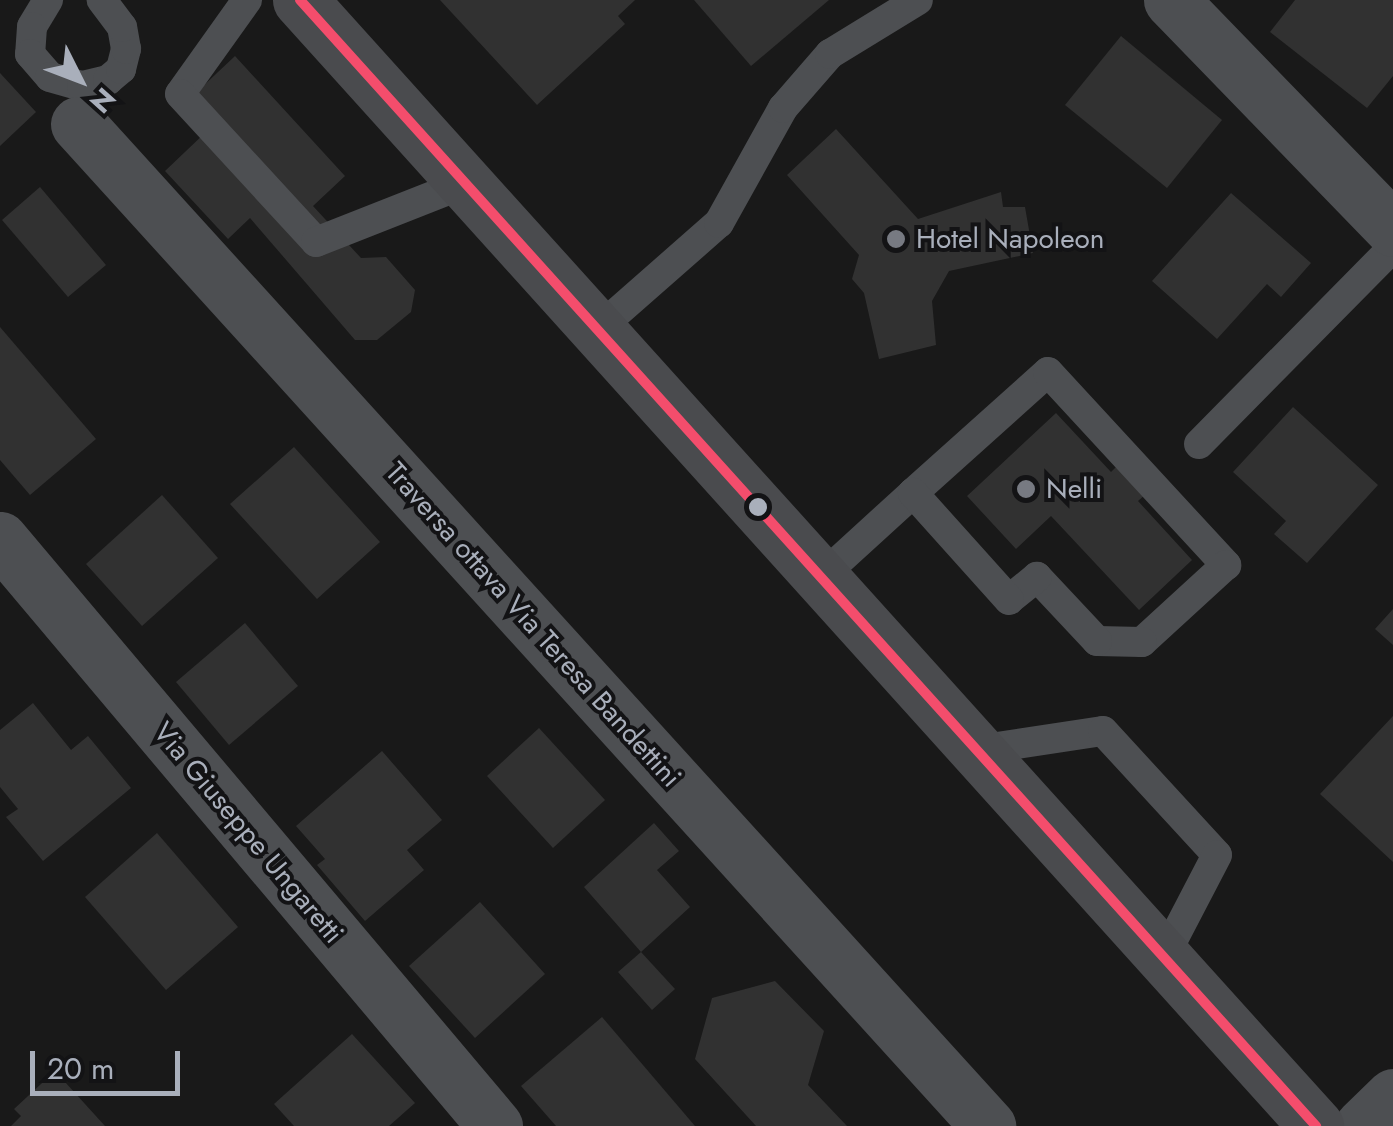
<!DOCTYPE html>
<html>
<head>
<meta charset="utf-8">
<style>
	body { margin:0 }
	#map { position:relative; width:1393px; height:1126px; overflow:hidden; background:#191919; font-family:Jost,sans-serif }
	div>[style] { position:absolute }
	.building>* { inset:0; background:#313131 }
	.lane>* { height:30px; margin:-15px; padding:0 15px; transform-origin:15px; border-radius:15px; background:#4d4f52 }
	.street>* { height:55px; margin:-27.5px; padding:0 27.5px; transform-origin:27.5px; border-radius:27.5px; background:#4d4f52 }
	.primary>* { height:55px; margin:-27.5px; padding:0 27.5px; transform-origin:27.5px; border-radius:27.5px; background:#4a4b4e }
	.bus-1>* { height:10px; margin:-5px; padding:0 5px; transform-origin:5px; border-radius:5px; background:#f44d6c }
	.dots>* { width:28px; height:28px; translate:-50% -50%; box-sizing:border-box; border:5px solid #131315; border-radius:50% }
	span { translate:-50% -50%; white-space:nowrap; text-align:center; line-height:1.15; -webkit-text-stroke:8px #131315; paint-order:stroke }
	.poi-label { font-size:28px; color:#a9afbb }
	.left { translate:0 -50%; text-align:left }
	.street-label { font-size:28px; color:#a9afbb }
	.north { position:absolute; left:30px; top:30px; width:100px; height:100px; -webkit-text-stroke:8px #131315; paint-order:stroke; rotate:132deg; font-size:28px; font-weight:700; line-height:40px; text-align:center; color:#a9afbb }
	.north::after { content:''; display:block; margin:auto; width:35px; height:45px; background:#a9afbb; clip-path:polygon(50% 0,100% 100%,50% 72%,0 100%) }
	.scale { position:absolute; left:30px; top:1051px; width:150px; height:45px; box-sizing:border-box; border:5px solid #a9afbb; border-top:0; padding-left:12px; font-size:30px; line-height:35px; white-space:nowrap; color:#a9afbb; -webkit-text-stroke:8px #131315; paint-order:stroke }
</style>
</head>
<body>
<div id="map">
	<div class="building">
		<div style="clip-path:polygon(440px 0,635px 0,618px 16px,625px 24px,537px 105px)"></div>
		<div style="clip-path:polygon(694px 0,829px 0,751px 66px)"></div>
		<div style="clip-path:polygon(1295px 0,1393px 0,1393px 76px,1367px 108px,1270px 32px)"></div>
		<div style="clip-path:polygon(1121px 36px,1222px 120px,1167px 188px,1065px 105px)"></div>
		<div style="clip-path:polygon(235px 56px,345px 176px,313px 206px,361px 258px,386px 257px,415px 290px,411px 312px,377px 340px,355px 340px,250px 218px,228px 239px,165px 171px,207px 131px,183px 105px)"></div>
		<div style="clip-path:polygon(0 73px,36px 112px,0 146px)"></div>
		<div style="clip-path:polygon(836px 129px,918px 219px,1001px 192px,1003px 207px,1025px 207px,1033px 253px,949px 271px,932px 301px,936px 345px,879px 359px,864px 293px,852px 279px,859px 255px,787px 175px)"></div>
		<div style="clip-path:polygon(40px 187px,106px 265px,68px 297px,2px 220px)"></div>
		<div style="clip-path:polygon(1231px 193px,1311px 263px,1281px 297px,1267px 284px,1217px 339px,1152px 281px)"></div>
		<div style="clip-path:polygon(0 327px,96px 439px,30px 495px,0 460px)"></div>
		<div style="clip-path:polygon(1293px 407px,1378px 485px,1307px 563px,1274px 534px,1286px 521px,1233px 472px)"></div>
		<div style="clip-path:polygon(1056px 413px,1111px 472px,1119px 464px,1146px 494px,1138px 501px,1192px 560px,1139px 610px,1051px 516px,1016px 549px,967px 496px)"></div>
		<div style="clip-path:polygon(294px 447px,380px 542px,317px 599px,230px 504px)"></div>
		<div style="clip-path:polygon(162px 495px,218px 558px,142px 626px,86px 564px)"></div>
		<div style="clip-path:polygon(1393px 609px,1393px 645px,1375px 629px)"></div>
		<div style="clip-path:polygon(245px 623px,298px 686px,229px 745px,176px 682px)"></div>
		<div style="clip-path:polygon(33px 703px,71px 750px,88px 736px,131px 788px,43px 861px,6px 817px,18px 809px,0 787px,0 730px)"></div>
		<div style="clip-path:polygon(1393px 716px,1393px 862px,1320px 794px)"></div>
		<div style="clip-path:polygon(539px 728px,605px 800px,553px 848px,487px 776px)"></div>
		<div style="clip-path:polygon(382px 751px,442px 820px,407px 850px,424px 870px,365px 921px,317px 865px,325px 859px,296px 826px)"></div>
		<div style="clip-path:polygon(654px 823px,679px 851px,657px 870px,690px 907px,641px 952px,584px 887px)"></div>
		<div style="clip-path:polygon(157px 833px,238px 927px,166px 990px,85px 897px)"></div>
		<div style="clip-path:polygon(480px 902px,545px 974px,475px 1038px,409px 966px)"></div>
		<div style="clip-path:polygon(641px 952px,675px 989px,652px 1010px,618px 972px)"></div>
		<div style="clip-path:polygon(775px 981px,824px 1031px,808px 1085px,847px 1126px,756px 1126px,695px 1059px,712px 998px)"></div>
		<div style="clip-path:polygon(602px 1017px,695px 1126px,556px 1126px,521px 1086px)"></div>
		<div style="clip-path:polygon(352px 1034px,415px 1103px,389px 1126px,294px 1126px,274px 1104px)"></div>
		<div style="clip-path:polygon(55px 1071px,105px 1126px,11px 1126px,21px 1116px,14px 1109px)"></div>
	</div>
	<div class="lane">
		<div style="left:48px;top:0;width:31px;rotate:121deg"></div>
		<div style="left:32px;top:27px;width:27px;rotate:94deg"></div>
		<div style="left:30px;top:54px;width:30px;rotate:49deg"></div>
		<div style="left:50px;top:77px;width:33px;rotate:16deg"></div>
		<div style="left:82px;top:86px;width:27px;rotate:-13deg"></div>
		<div style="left:108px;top:80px;width:17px;rotate:-40deg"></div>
		<div style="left:121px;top:69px;width:21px;rotate:-76deg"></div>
		<div style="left:126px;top:49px;width:22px;rotate:-100deg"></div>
		<div style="left:122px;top:27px;width:34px;rotate:-127deg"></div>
		<div style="left:247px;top:0;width:115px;rotate:125.5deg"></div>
		<div style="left:180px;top:94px;width:201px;rotate:47.4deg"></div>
		<div style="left:316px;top:242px;width:161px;rotate:-21.5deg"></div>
		<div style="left:597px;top:330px;width:162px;rotate:-41.3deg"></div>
		<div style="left:719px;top:223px;width:132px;rotate:-60.9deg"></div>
		<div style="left:783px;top:108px;width:72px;rotate:-49deg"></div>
		<div style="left:830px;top:54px;width:103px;rotate:-31.5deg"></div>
		<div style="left:1199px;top:444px;width:276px;rotate:-45.4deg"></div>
		<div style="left:821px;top:577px;width:125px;rotate:-42.4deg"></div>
		<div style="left:913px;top:493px;width:181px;rotate:-41.9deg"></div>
		<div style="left:1048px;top:372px;width:263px;rotate:47.3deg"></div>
		<div style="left:1226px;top:565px;width:114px;rotate:137.5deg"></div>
		<div style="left:1142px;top:642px;width:45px;rotate:-178.7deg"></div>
		<div style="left:1097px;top:641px;width:88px;rotate:-133.2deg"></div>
		<div style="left:1037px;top:577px;width:36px;rotate:141deg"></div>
		<div style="left:1009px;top:600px;width:144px;rotate:-131.9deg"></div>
		<div style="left:977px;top:750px;width:127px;rotate:-8.6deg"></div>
		<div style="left:1103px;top:731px;width:168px;rotate:47.4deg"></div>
		<div style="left:1217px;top:855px;width:115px;rotate:117.5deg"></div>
	</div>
	<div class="street">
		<div style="left:1171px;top:0;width:319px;rotate:45.9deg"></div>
		<div style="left:78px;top:124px;width:1354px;rotate:47.75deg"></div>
		<div style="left:0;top:539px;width:768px;rotate:49.86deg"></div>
		<div style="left:1362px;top:1126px;width:43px;rotate:-44.1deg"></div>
	</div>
	<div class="primary">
		<div style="left:300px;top:0;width:1517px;rotate:47.94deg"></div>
	</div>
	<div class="bus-1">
		<div style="left:300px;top:0;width:1517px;rotate:47.94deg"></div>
	</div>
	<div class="dots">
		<div style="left:896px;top:239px;background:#777a82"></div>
		<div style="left:1026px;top:489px;background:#777a82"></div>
		<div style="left:758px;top:507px;background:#a9afbb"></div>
	</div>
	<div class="poi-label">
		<span class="left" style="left:916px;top:239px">Hotel Napoleon</span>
		<span class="left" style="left:1046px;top:489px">Nelli</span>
	</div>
	<div class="street-label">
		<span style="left:533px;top:625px;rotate:48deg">Traversa ottava Via Teresa Bandettini</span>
		<span style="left:248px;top:833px;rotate:50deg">Via Giuseppe Ungaretti</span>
	</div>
	<div class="north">N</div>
	<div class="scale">20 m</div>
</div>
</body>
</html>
